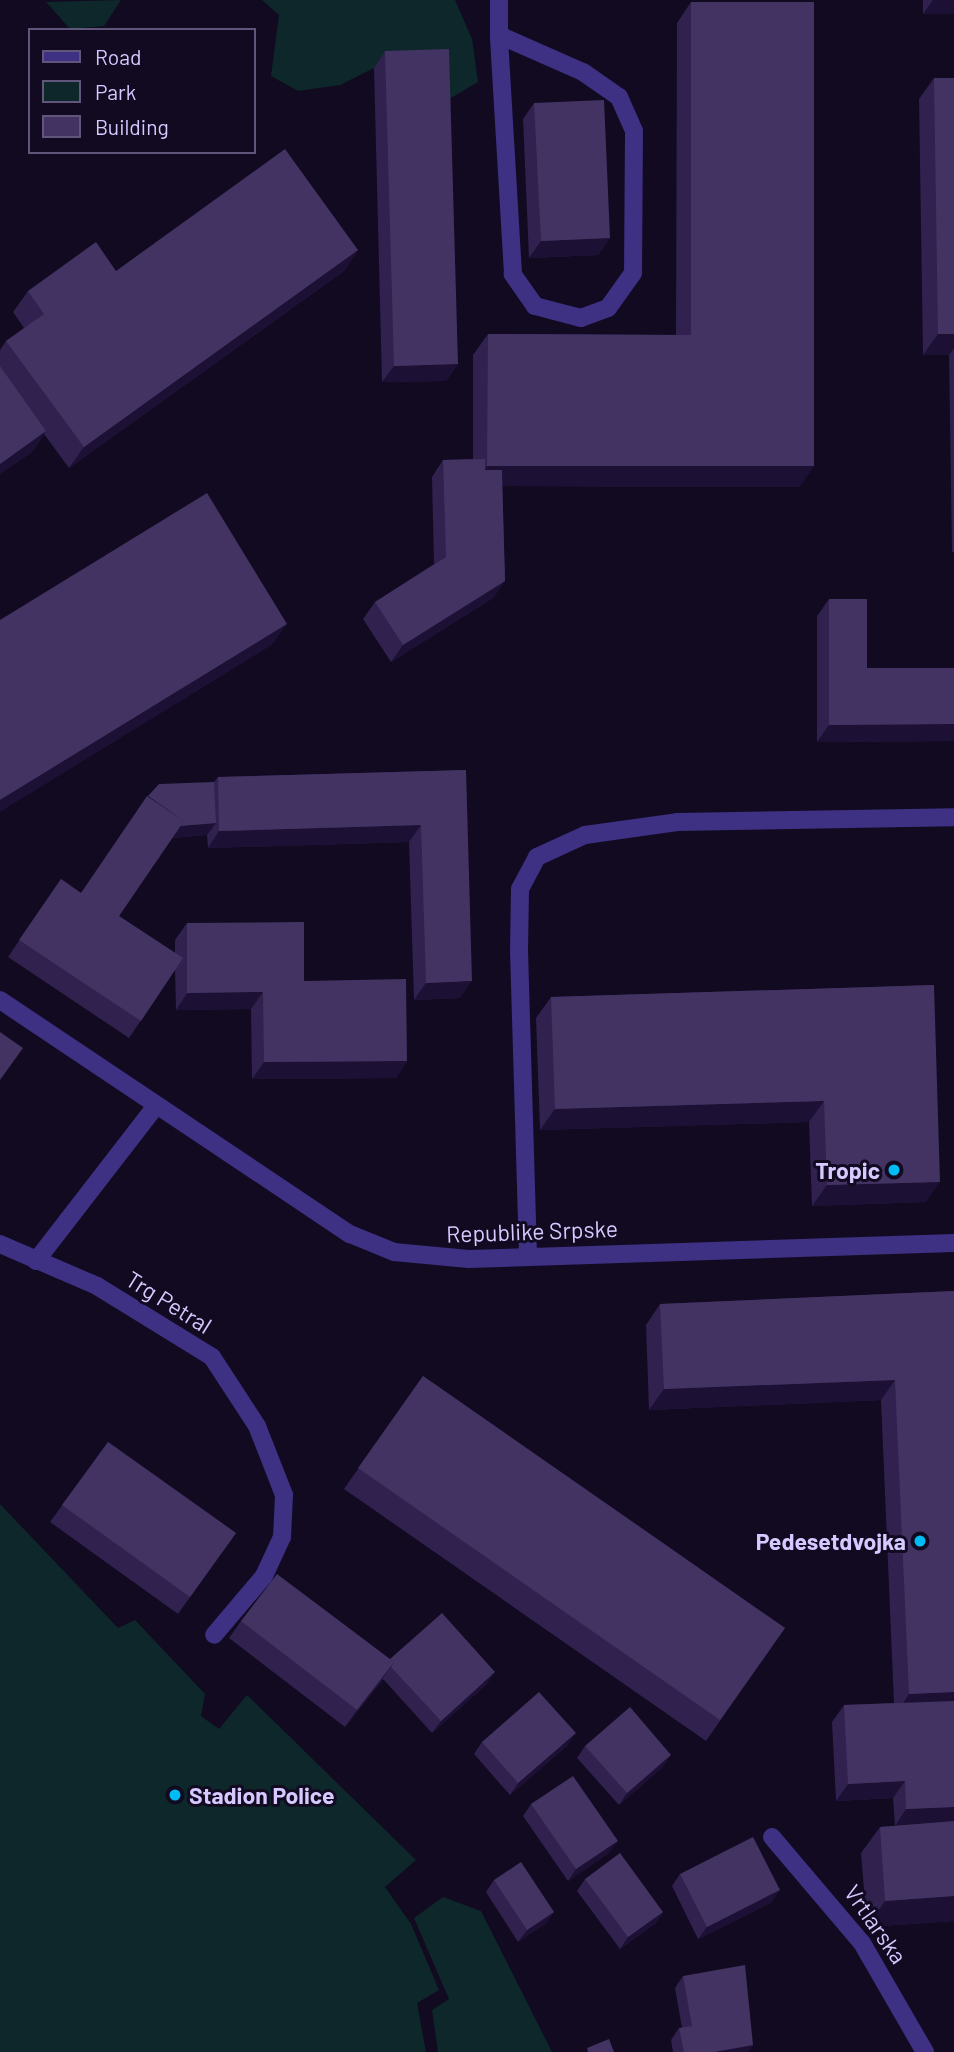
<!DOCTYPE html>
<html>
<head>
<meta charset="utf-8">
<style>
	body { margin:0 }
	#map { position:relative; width:954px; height:2052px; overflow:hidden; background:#110a20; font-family:Barlow,sans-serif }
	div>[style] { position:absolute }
	.green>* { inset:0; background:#0d272a }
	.minor>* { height:18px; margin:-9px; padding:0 9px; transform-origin:9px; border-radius:9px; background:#3e3083 }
	.wall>* { inset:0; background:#30214f }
	.shaded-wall>* { inset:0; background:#1c1034 }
	.building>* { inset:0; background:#423362 }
	.dots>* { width:19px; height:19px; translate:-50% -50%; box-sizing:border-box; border:4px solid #110a20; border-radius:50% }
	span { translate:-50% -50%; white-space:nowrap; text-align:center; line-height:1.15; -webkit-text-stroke:6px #110a20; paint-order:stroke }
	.poi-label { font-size:23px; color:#d6c9ff; font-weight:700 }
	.right { translate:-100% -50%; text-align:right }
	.left { translate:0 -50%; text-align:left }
	.street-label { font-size:23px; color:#d6c9ff }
	.legend { position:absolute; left:28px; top:28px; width:228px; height:126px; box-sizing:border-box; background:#110a20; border:2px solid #605679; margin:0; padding:9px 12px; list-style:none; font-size:21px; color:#d6c9ff }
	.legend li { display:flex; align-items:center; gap:14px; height:35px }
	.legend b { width:35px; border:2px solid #605679 }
</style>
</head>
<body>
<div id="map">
	<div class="green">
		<div style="clip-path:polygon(121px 0,104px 26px,70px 29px,46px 2px)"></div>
		<div style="clip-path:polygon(262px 0,455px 0,472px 39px,478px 82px,439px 105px,374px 68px,340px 85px,298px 91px,271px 76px,279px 15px)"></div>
		<div style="clip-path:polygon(0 1504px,118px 1628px,135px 1620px,205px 1694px,201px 1716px,219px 1729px,247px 1695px,416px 1860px,385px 1887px,411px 1924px,439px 1990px,417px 2003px,426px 2052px,0 2052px)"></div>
		<div style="clip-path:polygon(443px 1897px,481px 1911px,552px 2052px,438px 2052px,432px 2010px,449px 1999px,414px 1918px)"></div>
	</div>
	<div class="minor">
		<div style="left:499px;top:35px;width:92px;rotate:23.8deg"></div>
		<div style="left:583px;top:72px;width:44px;rotate:34.8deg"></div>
		<div style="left:619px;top:97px;width:37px;rotate:66deg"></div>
		<div style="left:634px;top:131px;width:142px;rotate:90.4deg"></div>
		<div style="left:633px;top:273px;width:43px;rotate:125.5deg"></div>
		<div style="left:608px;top:308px;width:29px;rotate:160deg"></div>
		<div style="left:581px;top:318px;width:48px;rotate:-165.4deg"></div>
		<div style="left:535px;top:306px;width:39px;rotate:-125deg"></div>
		<div style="left:513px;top:274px;width:239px;rotate:-93.4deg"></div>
		<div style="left:499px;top:35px;width:35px;rotate:-90deg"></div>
		<div style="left:0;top:1000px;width:421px;rotate:33.8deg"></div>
		<div style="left:350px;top:1234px;width:48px;rotate:22.2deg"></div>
		<div style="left:394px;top:1252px;width:75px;rotate:5.3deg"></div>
		<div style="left:469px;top:1259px;width:485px;rotate:-1.9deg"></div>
		<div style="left:0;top:1244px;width:106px;rotate:23.4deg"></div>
		<div style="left:97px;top:1286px;width:135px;rotate:31.7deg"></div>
		<div style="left:212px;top:1357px;width:82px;rotate:56.9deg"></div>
		<div style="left:257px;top:1426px;width:74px;rotate:68.6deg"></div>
		<div style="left:284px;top:1495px;width:42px;rotate:92.7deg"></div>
		<div style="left:282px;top:1537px;width:43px;rotate:114.8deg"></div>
		<div style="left:264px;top:1576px;width:77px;rotate:130.3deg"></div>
		<div style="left:528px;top:1254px;width:302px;rotate:-91.7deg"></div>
		<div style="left:519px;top:952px;width:63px;rotate:-89.1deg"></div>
		<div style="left:520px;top:889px;width:36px;rotate:-62deg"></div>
		<div style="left:537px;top:857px;width:53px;rotate:-24.6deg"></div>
		<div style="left:585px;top:835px;width:93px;rotate:-8deg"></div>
		<div style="left:677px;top:822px;width:277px;rotate:-1deg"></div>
		<div style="left:36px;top:1261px;width:195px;rotate:-52.3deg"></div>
		<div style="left:772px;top:1837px;width:139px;rotate:49.7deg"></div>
		<div style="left:862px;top:1943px;width:126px;rotate:60deg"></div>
	</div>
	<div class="wall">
		<div style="clip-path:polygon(923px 0,954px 0,954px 14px,923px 14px)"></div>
		<div style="clip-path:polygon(691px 2px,814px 466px,799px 487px,502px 486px,505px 581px,493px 598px,391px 662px,363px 619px,375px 602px,434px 564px,432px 477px,443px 460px,473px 459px,473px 355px,488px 334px,676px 335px,677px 23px)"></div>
		<div style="clip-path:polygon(385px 51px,458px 364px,446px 381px,382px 382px,374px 68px)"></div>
		<div style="clip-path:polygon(934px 78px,954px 78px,954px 552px,952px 552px,949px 355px,923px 355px,919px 99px)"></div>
		<div style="clip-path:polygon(534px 103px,610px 238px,598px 255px,529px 258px,523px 119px)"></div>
		<div style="clip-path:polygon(358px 250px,344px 271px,69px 468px,44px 434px,32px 452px,0 474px,0 350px,6px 341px,24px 328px,13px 312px,28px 291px,116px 271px)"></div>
		<div style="clip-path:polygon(829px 599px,867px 668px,954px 668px,954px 741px,817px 742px,817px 616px)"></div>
		<div style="clip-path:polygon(466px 770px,460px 998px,414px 1000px,409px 842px,208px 848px,207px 835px,172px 838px,119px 916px,175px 953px,175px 940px,187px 923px,304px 981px,407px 1061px,396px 1078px,252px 1079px,251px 1009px,176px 1010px,175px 970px,129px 1038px,8px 957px,61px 879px,81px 893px,214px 782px,218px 777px)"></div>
		<div style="clip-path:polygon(934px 985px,926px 1202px,812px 1206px,809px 1122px,540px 1130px,536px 1018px,551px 997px)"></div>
		<div style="clip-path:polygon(954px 1291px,954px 1921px,867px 1927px,861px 1853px,880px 1827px,895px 1826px,893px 1798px,836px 1801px,832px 1722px,844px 1705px,894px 1703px,881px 1400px,649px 1410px,646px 1325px,660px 1304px)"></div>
		<div style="clip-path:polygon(423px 1376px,785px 1628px,706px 1741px,344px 1489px)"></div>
		<div style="clip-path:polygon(108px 1442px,236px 1533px,178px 1614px,50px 1522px)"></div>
		<div style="clip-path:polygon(241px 1621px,390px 1659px,487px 1684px,432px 1733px,383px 1679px,345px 1727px,229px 1638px)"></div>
		<div style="clip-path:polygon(482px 1742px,568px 1745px,510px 1795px,474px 1754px)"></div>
		<div style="clip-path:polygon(585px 1746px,663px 1767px,619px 1805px,577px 1758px)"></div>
		<div style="clip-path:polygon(531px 1804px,609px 1853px,568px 1881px,523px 1816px)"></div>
		<div style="clip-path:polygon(680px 1874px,772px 1902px,698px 1939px,672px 1886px)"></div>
		<div style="clip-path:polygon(585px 1879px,663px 1912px,655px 1924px,620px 1949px,577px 1891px)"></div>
		<div style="clip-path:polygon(494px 1880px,554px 1912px,545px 1924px,518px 1942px,486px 1892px)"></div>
		<div style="clip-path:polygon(683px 1976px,753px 2045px,748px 2052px,673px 2052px,671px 2040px,679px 2028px,682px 2028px,675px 1988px)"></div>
	</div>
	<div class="shaded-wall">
		<div style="clip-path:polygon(933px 0,954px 0,954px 14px,923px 14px)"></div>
		<div style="clip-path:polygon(610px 238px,598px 255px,529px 258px,541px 241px)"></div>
		<div style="clip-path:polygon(358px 250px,344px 271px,69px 468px,84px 447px)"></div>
		<div style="clip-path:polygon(938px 334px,954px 334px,954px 348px,949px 355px,923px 355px)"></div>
		<div style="clip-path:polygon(458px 364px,446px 381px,382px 382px,394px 366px)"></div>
		<div style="clip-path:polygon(46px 431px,32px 452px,0 474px,0 464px)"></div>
		<div style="clip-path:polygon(487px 466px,814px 466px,799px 487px,473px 486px)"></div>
		<div style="clip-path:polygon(505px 581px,493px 598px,391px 662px,403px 645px)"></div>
		<div style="clip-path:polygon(287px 624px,272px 645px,0 812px,0 800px)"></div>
		<div style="clip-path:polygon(954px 724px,954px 741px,817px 742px,829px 725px)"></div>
		<div style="clip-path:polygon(216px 823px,207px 835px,172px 838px,180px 826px)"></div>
		<div style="clip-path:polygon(421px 825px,409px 842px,208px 848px,219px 831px)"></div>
		<div style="clip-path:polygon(472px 981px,460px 998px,414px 1000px,426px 983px)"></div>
		<div style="clip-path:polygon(263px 992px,251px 1009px,176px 1010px,187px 993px)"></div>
		<div style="clip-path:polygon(407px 1061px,396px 1078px,252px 1079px,264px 1062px)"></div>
		<div style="clip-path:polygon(824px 1101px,809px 1122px,540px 1130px,555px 1109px)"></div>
		<div style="clip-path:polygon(940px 1182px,926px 1202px,812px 1206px,827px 1185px)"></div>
		<div style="clip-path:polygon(895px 1380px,881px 1400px,649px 1410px,664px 1389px)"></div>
		<div style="clip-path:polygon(394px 1662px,382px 1679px,345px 1727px,357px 1710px)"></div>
		<div style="clip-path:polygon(495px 1672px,487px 1684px,432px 1733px,441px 1721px)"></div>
		<div style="clip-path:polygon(954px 1692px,954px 1712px,895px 1715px,909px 1694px)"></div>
		<div style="clip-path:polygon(576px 1733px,568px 1745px,510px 1795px,518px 1783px)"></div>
		<div style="clip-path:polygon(671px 1755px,663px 1767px,619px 1805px,627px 1793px)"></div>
		<div style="clip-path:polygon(905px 1781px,893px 1798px,836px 1801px,848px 1784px)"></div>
		<div style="clip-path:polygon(954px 1807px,954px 1823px,895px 1826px,906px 1809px)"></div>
		<div style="clip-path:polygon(618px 1841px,609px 1853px,568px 1881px,576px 1869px)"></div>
		<div style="clip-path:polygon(780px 1890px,772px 1902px,698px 1939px,707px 1927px)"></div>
		<div style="clip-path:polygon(954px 1896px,954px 1921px,867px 1927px,885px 1901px)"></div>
		<div style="clip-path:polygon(554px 1912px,545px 1924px,518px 1942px,527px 1930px)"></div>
		<div style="clip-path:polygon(663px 1912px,655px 1924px,620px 1949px,628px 1937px)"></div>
		<div style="clip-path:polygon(753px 2045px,748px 2052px,714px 2052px)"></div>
	</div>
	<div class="building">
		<div style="clip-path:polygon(691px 2px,814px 2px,814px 466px,487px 466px,488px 334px,691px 335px)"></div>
		<div style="clip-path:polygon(449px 49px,458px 364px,394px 366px,385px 51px)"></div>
		<div style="clip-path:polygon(934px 78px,954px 78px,954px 334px,938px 334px)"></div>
		<div style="clip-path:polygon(604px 100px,610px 238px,541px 241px,534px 103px)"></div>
		<div style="clip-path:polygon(285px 149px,358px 250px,84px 447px,6px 341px,44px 314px,28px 291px,96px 242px,116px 271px)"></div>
		<div style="clip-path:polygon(0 366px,46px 431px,0 464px)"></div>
		<div style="clip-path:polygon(485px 459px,485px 470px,502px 470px,505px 581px,403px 645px,375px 602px,446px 557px,443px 460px)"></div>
		<div style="clip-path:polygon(207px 493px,287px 624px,0 800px,0 620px)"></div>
		<div style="clip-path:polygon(829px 599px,867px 599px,867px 668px,954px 668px,954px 724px,829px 725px)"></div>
		<div style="clip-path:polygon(466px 770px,472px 981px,426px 983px,421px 825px,219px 831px,218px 777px)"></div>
		<div style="clip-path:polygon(214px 782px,216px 823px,180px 826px,184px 821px,148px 796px,159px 784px)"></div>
		<div style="clip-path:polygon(147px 796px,184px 821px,119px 916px,183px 958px,141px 1021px,19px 940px,61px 879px,81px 893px)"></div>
		<div style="clip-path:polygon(304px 922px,304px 981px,406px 979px,407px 1061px,264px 1062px,263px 992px,187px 993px,187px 923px)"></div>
		<div style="clip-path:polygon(934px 985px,940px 1182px,827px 1185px,824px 1101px,555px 1109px,551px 997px)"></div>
		<div style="clip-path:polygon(0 1032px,23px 1048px,0 1080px)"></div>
		<div style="clip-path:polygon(954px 1291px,954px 1692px,909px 1694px,895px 1380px,664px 1389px,660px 1304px)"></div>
		<div style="clip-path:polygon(423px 1376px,785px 1628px,720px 1720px,358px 1468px)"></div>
		<div style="clip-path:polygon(108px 1442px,236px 1533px,190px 1597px,62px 1505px)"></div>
		<div style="clip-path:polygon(277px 1574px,394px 1662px,357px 1710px,241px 1621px)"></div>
		<div style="clip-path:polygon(442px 1613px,495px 1672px,441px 1721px,391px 1667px,394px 1662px,390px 1659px)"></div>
		<div style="clip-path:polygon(539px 1692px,576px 1733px,518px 1783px,482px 1742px)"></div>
		<div style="clip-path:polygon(954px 1701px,954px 1807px,906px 1809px,905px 1781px,848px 1784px,844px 1705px)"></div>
		<div style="clip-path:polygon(630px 1707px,671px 1755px,627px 1793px,585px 1746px)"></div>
		<div style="clip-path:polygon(573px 1776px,618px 1841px,576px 1869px,531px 1804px)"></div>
		<div style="clip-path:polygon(954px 1821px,954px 1896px,885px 1901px,880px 1827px)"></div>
		<div style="clip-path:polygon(753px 1837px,780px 1890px,707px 1927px,680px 1874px)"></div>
		<div style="clip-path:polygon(620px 1853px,663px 1912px,628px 1937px,585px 1879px)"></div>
		<div style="clip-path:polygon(521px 1862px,554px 1912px,527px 1930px,494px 1880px)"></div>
		<div style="clip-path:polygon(745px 1965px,753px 2045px,714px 2052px,684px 2052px,679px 2028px,692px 2026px,683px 1976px)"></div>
		<div style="clip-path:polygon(609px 2039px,614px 2052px,588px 2052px,587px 2048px)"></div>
	</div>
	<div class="dots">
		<div style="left:894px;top:1170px;background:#00bcf4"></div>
		<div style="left:920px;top:1541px;background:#00bcf4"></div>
		<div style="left:175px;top:1795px;background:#00bcf4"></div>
	</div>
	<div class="poi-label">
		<span class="right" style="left:880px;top:1170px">Tropic</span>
		<span class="right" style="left:906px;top:1541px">Pedesetdvojka</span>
		<span class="left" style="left:189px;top:1795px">Stadion Police</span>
	</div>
	<div class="street-label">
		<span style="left:532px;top:1231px;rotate:-2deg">Republike Srpske</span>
		<span style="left:169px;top:1302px;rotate:32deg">Trg Petral</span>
		<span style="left:876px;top:1924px;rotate:55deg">Vrtlarska</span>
	</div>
	<ul class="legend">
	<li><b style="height:9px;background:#3e3083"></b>Road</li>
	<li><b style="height:19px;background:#0d272a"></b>Park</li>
	<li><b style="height:19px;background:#423362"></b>Building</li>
	</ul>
</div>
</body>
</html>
